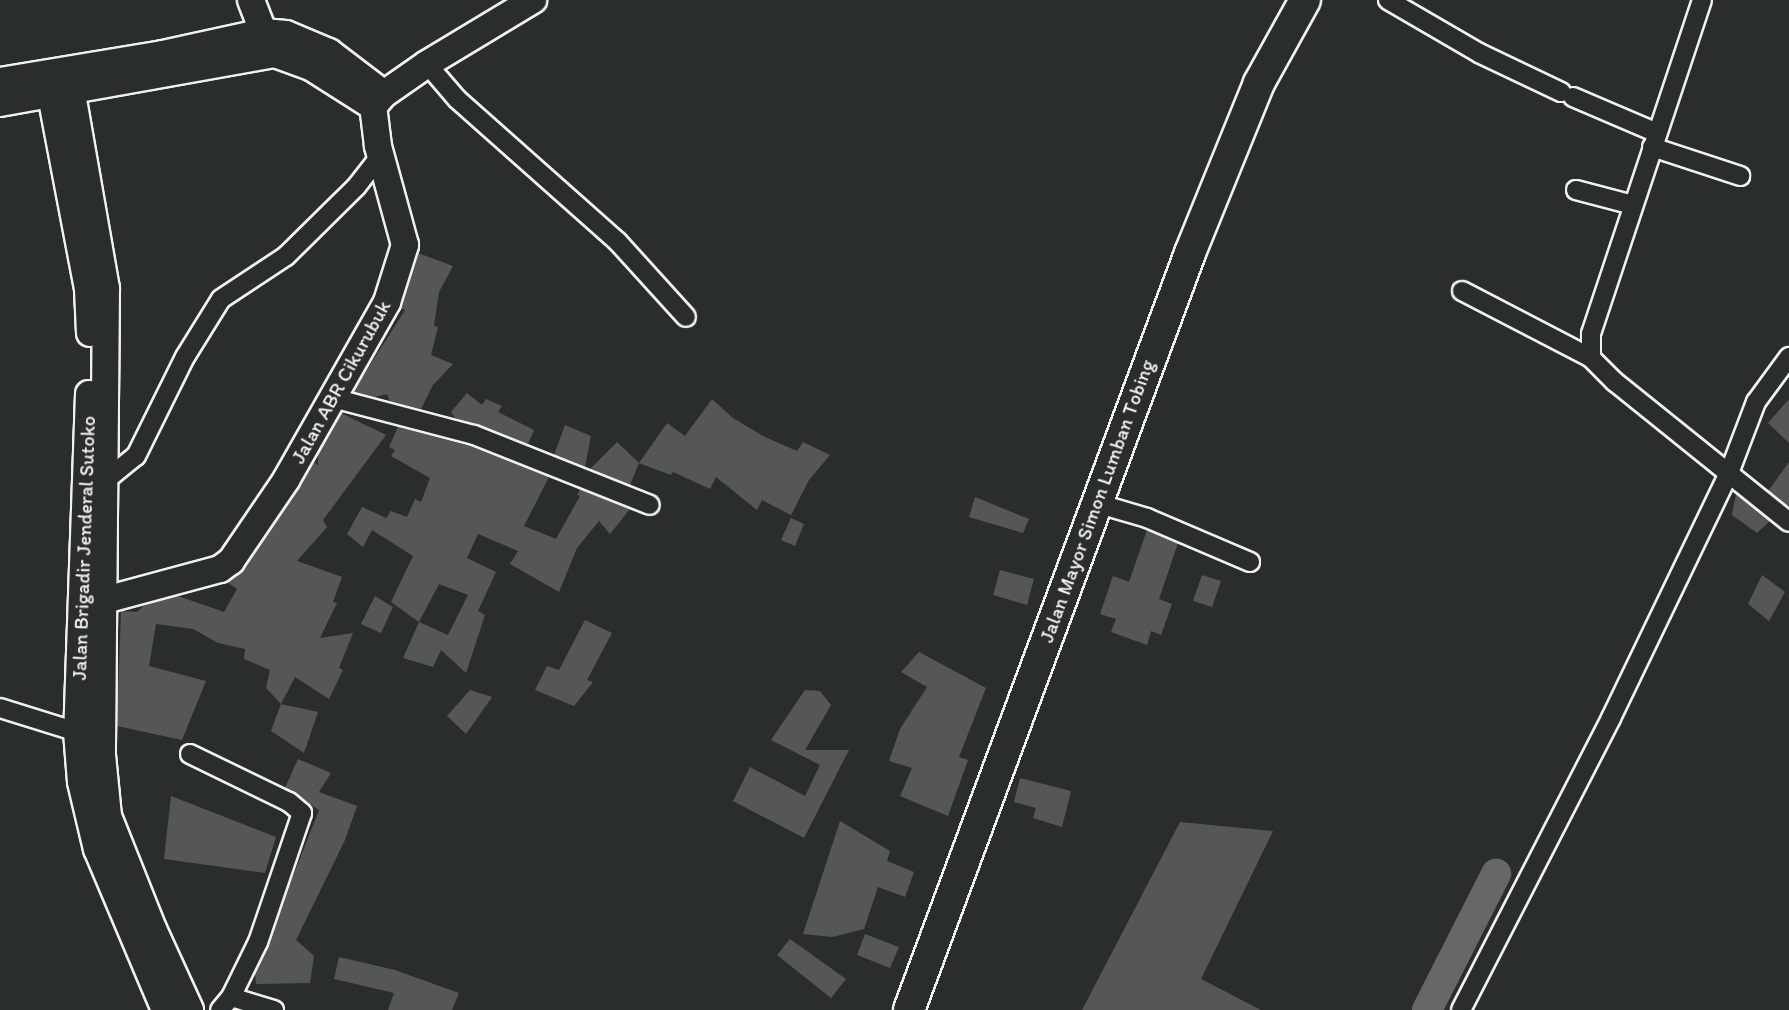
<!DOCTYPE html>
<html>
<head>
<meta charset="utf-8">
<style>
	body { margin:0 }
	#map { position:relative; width:1789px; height:1010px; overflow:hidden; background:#2a2d2e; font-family:Itim,sans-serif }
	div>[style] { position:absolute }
	.river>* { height:30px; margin:-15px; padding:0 15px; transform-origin:15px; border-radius:15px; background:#676866 }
	.building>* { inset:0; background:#555756 }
	.roads { filter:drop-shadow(2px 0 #f4f1e8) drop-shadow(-2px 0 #f4f1e8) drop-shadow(0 2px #f4f1e8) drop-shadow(0 -2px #f4f1e8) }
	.street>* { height:18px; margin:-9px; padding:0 9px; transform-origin:9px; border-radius:9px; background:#2a2d2e }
	.secondary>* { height:26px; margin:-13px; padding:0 13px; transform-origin:13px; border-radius:13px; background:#2a2d2e }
	.primary>* { height:30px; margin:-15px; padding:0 15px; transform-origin:15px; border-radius:15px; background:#2a2d2e }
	span { translate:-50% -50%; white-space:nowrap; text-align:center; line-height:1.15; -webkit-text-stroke:5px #2a2d2e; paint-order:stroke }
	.street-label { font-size:20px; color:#f4f1e8 }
</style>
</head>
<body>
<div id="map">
	<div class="river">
		<div style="left:1427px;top:1010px;width:153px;rotate:-63.1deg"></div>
	</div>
	<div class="building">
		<div style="clip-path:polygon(418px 253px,453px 266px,439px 292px,434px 326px,438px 327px,431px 355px,453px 364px,433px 385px,421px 409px,390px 401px,387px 394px,375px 397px,353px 392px,405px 310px,400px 308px)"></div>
		<div style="clip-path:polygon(467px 393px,482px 405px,486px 399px,502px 406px,498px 412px,534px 430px,528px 444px,455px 418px,451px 412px)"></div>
		<div style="clip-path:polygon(712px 399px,733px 418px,765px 437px,797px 451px,803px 442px,830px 455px,809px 480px,791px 515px,762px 500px,757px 510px,716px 477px,710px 489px,673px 472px,671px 475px,639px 463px,667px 423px,685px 436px)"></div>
		<div style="clip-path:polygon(1789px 399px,1789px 443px,1768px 423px)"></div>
		<div style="clip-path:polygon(341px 413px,386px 435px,323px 520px,327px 527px,297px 561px,342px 577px,333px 602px,337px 603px,320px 638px,353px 633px,339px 668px,343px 670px,329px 699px,295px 677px,281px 704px,266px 688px,270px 670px,244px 659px,245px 649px,218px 643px,193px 629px,156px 624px,149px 666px,206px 681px,182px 740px,117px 726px,121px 611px,137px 612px,146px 604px,178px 596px,224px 612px,237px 589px,227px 582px,243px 569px,314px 462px,318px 465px,318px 453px)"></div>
		<div style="clip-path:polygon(565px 425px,591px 436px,585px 467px,554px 455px)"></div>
		<div style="clip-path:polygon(evenodd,398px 427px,470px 446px,549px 477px,524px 526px,556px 539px,580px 496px,577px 495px,580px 489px,630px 509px,610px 534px,599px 521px,577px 548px,559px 592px,510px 564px,518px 551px,478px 534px,467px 558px,496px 572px,478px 611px,485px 615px,466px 673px,441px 650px,433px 667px,403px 658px,419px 622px,391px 602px,413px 556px,372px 530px,363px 547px,347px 534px,362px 507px,386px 518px,391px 511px,407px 517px,415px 499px,421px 502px,430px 478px,391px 456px,395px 450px,389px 447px,398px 427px,439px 584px,468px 595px,448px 635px,419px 622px,439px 584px)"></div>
		<div style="clip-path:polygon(617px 442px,639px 463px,630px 485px,590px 469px)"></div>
		<div style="clip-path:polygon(1789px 462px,1789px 504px,1787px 506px,1768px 491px)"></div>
		<div style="clip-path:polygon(1736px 494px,1770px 521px,1757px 533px,1732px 515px)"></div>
		<div style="clip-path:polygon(975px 497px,1029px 519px,1023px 533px,969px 517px)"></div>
		<div style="clip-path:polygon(791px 518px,804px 524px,795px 546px,781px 540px)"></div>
		<div style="clip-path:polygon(1147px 530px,1178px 543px,1159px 599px,1172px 604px,1161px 635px,1151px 631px,1147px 645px,1111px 632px,1116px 619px,1100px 614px,1113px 576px,1129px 582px)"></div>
		<div style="clip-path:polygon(1000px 570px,1034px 579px,1027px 605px,993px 595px)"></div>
		<div style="clip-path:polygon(1202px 575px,1221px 581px,1212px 607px,1193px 601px)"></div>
		<div style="clip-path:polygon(1762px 575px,1785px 592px,1769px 621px,1748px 604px)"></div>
		<div style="clip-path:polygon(375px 596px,393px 607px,381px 633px,361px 624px)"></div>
		<div style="clip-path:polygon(585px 620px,612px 633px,587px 680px,593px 682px,574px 706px,535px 690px,547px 666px,559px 670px)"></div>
		<div style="clip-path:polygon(919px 652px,986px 688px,959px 757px,968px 760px,948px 816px,900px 796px,912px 768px,889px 761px,900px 729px,927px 687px,901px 672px)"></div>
		<div style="clip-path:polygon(470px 690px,492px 697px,466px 734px,447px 716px)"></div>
		<div style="clip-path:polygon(805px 690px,820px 691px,831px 705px,805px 750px,849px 750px,804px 838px,733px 801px,750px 767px,805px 796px,820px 765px,771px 740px)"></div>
		<div style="clip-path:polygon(281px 704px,318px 712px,304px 753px,271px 731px)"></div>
		<div style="clip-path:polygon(298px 759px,331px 773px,319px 792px,357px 806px,345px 840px,296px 940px,314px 956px,310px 983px,256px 984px,255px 973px,319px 810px,285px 788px)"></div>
		<div style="clip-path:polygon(1020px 778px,1071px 791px,1062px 827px,1033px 818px,1036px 808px,1014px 802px)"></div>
		<div style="clip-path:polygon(171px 796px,276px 837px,265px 873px,164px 859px)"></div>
		<div style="clip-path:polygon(840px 821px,890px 851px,887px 861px,914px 872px,905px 897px,878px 887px,864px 929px,833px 937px,803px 934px)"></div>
		<div style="clip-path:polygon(1180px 822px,1273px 831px,1201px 979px,1261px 1010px,1082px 1010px)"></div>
		<div style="clip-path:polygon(865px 934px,899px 947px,890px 968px,857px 955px)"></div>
		<div style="clip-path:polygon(790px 939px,846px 979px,831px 998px,777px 955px)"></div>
		<div style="clip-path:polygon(339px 957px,395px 970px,459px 993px,452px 1010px,388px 1010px,394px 993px,334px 979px)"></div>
	</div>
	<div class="roads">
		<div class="street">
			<div style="left:1388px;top:0;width:105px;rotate:30.2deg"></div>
			<div style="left:1479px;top:53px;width:91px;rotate:25.4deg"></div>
			<div style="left:1702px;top:0;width:352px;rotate:108.4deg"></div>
			<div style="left:1591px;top:334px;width:24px;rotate:90deg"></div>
			<div style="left:1591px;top:358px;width:34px;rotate:45deg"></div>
			<div style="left:1615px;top:382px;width:223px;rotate:38.8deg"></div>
			<div style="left:427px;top:64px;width:46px;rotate:49.4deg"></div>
			<div style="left:457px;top:99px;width:215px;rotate:41.6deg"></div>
			<div style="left:618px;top:242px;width:101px;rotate:47.8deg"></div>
			<div style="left:1573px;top:97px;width:91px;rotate:23.2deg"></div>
			<div style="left:1652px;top:147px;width:93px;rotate:18.2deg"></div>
			<div style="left:1576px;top:190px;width:59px;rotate:14.7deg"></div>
			<div style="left:1462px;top:291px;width:145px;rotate:27.4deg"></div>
			<div style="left:333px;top:398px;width:146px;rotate:14.7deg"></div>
			<div style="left:474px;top:435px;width:189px;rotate:21.7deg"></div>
			<div style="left:106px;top:480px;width:38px;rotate:-39deg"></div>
			<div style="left:136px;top:456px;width:110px;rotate:-63.7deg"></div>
			<div style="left:185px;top:357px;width:68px;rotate:-58.2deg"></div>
			<div style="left:221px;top:299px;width:78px;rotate:-33.5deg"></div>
			<div style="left:286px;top:256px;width:98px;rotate:-44.6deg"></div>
			<div style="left:356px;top:187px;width:39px;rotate:-52deg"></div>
			<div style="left:1096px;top:503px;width:53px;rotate:16.4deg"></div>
			<div style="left:1147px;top:518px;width:112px;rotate:23.1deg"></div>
			<div style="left:0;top:708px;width:81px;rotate:17.3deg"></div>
			<div style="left:190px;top:754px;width:110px;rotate:25.9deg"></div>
			<div style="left:289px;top:802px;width:17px;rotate:40deg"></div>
			<div style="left:302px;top:813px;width:136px;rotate:108.8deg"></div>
			<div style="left:258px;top:942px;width:61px;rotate:116.1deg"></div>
			<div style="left:231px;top:997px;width:17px;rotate:130deg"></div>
			<div style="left:231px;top:997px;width:45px;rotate:16.8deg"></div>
			<div style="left:1461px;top:1010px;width:328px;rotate:-62.8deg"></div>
			<div style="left:1611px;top:718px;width:272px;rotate:-64.3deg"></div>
			<div style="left:1729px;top:473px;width:76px;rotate:-69.2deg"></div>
			<div style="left:1756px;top:402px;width:56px;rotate:-53.7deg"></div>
		</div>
		<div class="secondary">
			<div style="left:251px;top:0;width:34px;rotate:69deg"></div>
			<div style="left:68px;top:71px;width:220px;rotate:80.1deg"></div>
			<div style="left:106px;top:288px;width:467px;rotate:90.5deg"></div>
			<div style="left:102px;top:755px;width:61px;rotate:84.4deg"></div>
			<div style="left:108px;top:816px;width:122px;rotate:68.3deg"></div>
			<div style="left:153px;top:929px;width:89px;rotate:65.4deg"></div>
			<div style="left:47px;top:74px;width:219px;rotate:79.2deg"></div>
			<div style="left:88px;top:289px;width:44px;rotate:87.4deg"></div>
			<div style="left:0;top:81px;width:165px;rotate:-9.4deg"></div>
			<div style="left:163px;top:54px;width:102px;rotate:-12.4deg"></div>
			<div style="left:263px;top:32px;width:23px;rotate:5deg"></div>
			<div style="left:286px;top:34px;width:47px;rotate:22.7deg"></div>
			<div style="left:329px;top:52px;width:69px;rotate:37.4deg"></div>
			<div style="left:0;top:103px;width:279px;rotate:-10.1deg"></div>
			<div style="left:275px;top:54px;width:38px;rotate:20deg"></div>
			<div style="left:311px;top:67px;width:69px;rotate:32.5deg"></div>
			<div style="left:89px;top:394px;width:338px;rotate:92deg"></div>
			<div style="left:77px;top:732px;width:50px;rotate:85.4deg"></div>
			<div style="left:81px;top:782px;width:69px;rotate:76.6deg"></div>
			<div style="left:97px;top:849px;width:175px;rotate:67.1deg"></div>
			<div style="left:105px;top:600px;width:119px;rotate:-15.1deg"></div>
			<div style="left:220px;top:569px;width:14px;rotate:-36deg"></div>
			<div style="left:231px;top:561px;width:98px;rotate:-55.8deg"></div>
			<div style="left:286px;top:480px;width:205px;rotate:-60.4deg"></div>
			<div style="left:387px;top:302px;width:60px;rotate:-72.5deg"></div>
			<div style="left:405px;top:245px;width:103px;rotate:-105.3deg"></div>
			<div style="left:378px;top:146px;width:39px;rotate:-97deg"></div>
			<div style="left:373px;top:107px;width:17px;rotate:-50deg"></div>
			<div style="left:384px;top:94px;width:52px;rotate:-34.9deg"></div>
			<div style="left:427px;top:64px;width:124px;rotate:-31.1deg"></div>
		</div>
		<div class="primary">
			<div style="left:909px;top:1010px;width:807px;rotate:-69.63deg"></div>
			<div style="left:1190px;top:253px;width:183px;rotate:-67.9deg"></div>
			<div style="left:1259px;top:83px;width:95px;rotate:-61deg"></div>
		</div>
	</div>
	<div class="street-label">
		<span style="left:341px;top:382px;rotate:-61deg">Jalan ABR Cikurubuk</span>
		<span style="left:1097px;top:501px;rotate:-70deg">Jalan Mayor Simon Lumban Tobing</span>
		<span style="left:84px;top:548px;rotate:-88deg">Jalan Brigadir Jenderal Sutoko</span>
	</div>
</div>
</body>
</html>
